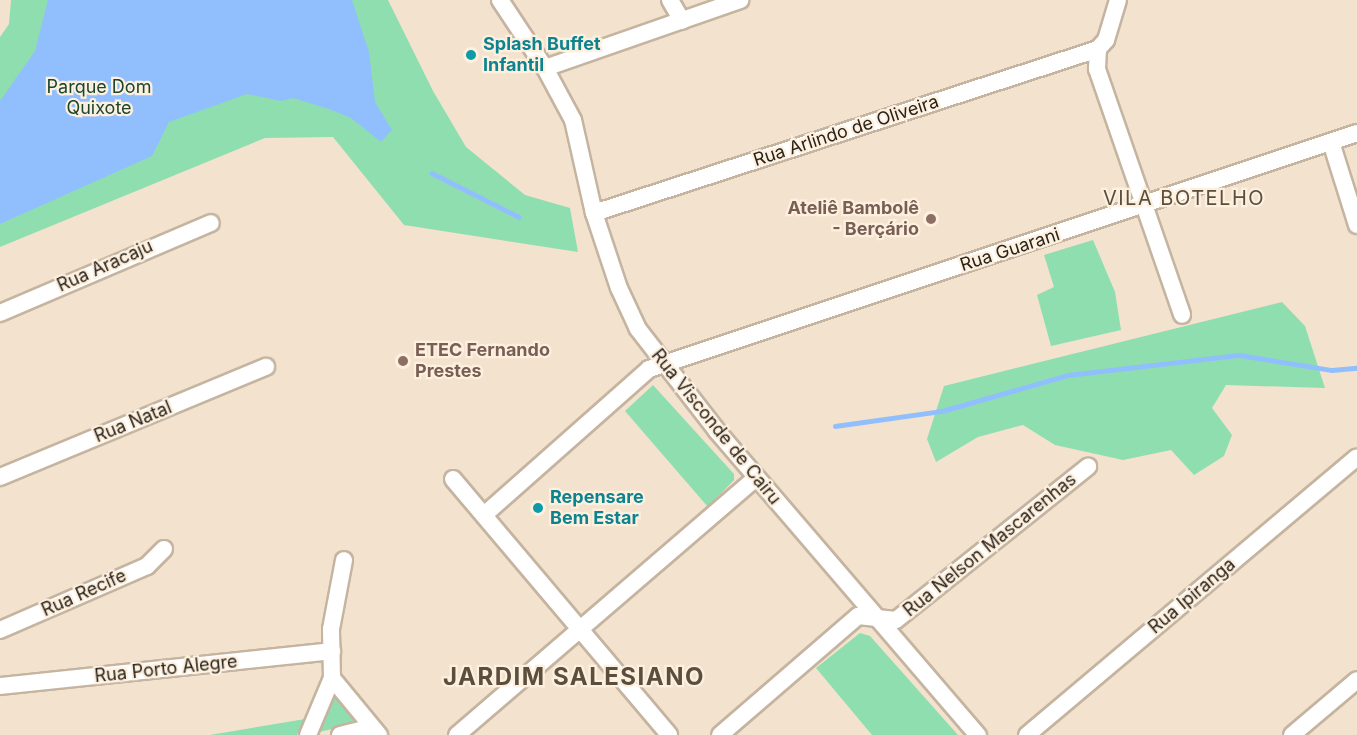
<!DOCTYPE html>
<html>
<head>
<meta charset="utf-8">
<style>
	body { margin:0 }
	#map { position:relative; width:1357px; height:735px; overflow:hidden; background:#f3e2cd; font-family:Inter,sans-serif }
	div>[style] { position:absolute }
	.green>* { inset:0; background:#8fdeaf }
	.water>* { inset:0; background:#91bffd }
	.stream>* { height:4.5px; margin:-2.25px; padding:0 2.25px; transform-origin:2.25px; border-radius:2.25px; background:#91bffd }
	.roads { filter:drop-shadow(2px 0 #c4b4a0) drop-shadow(-2px 0 #c4b4a0) drop-shadow(0 2px #c4b4a0) drop-shadow(0 -2px #c4b4a0) }
	.minor>* { height:16px; margin:-8px; padding:0 8px; transform-origin:8px; border-radius:8px; background:#fff }
	.dots>* { width:16px; height:16px; translate:-50% -50%; box-sizing:border-box; border:3px solid #fef0df; border-radius:50% }
	span { translate:-50% -50%; white-space:nowrap; text-align:center; line-height:1.15; -webkit-text-stroke:4.5px #fef0df; paint-order:stroke }
	.culture-label { font-size:18px; color:#0d838f; font-weight:700 }
	.left { translate:0 -50%; text-align:left }
	.park-label { font-size:18px; color:#1b452e }
	.street-label { font-size:18px; color:#29231b }
	.education-label { font-size:18px; color:#785e54; font-weight:700 }
	.right { translate:-100% -50%; text-align:right }
	.neighbourhood-label { font-size:20px; color:#5c4e3c; letter-spacing:1.5px }
	.district-label { font-size:24px; color:#5c4e3c; font-weight:700; letter-spacing:1.5px }
</style>
</head>
<body>
<div id="map">
	<div class="green">
		<div style="clip-path:polygon(11px 0,388px 0,433px 91px,466px 147px,525px 195px,570px 208px,578px 252px,404px 225px,333px 137px,265px 138px,0 247px,0 37px,9px 24px)"></div>
		<div style="clip-path:polygon(1093px 240px,1115px 292px,1121px 330px,1051px 346px,1037px 295px,1054px 287px,1044px 255px)"></div>
		<div style="clip-path:polygon(1282px 302px,1305px 326px,1325px 388px,1226px 385px,1212px 408px,1232px 435px,1224px 456px,1194px 475px,1171px 450px,1123px 460px,1055px 445px,1023px 425px,978px 437px,936px 462px,927px 439px,944px 386px)"></div>
		<div style="clip-path:polygon(653px 385px,734px 474px,734px 480px,708px 507px,625px 411px)"></div>
		<div style="clip-path:polygon(860px 633px,870px 636px,958px 735px,872px 735px,816px 668px)"></div>
		<div style="clip-path:polygon(331px 692px,357px 723px,315px 733px)"></div>
		<div style="clip-path:polygon(305px 719px,297px 735px,210px 735px)"></div>
	</div>
	<div class="water">
		<div style="clip-path:polygon(48px 0,352px 0,369px 52px,375px 102px,392px 130px,381px 142px,351px 118px,329px 109px,293px 98px,281px 101px,247px 94px,169px 122px,152px 156px,0 224px,0 101px,35px 51px)"></div>
	</div>
	<div class="stream">
		<div style="left:432px;top:173px;width:97px;rotate:26.8deg"></div>
		<div style="left:835px;top:426px;width:108px;rotate:-8deg"></div>
		<div style="left:942px;top:411px;width:131px;rotate:-15.9deg"></div>
		<div style="left:1068px;top:375px;width:172px;rotate:-6.7deg"></div>
		<div style="left:1239px;top:355px;width:94px;rotate:9.2deg"></div>
		<div style="left:1332px;top:370px;width:25px;rotate:-5deg"></div>
	</div>
	<div class="roads">
		<div class="minor">
			<div style="left:500px;top:0;width:82px;rotate:56.5deg"></div>
			<div style="left:545px;top:68px;width:59px;rotate:61.7deg"></div>
			<div style="left:573px;top:120px;width:95px;rotate:77.3deg"></div>
			<div style="left:594px;top:213px;width:79px;rotate:71.6deg"></div>
			<div style="left:619px;top:288px;width:45px;rotate:65.1deg"></div>
			<div style="left:638px;top:329px;width:129px;rotate:52.2deg"></div>
			<div style="left:717px;top:431px;width:401px;rotate:49.4deg"></div>
			<div style="left:670px;top:0;width:24px;rotate:60deg"></div>
			<div style="left:1118px;top:0;width:42px;rotate:106.7deg"></div>
			<div style="left:1106px;top:40px;width:12px;rotate:132deg"></div>
			<div style="left:1098px;top:49px;width:20px;rotate:93deg"></div>
			<div style="left:1097px;top:69px;width:260px;rotate:70.9deg"></div>
			<div style="left:545px;top:68px;width:207px;rotate:-19.2deg"></div>
			<div style="left:1331px;top:142px;width:87px;rotate:72.6deg"></div>
			<div style="left:594px;top:213px;width:530px;rotate:-18.02deg"></div>
			<div style="left:0;top:313px;width:229px;rotate:-23.1deg"></div>
			<div style="left:0;top:477px;width:288px;rotate:-22.5deg"></div>
			<div style="left:453px;top:479px;width:335px;rotate:49.8deg"></div>
			<div style="left:484px;top:515px;width:220px;rotate:-41.5deg"></div>
			<div style="left:649px;top:369px;width:746px;rotate:-18.43deg"></div>
			<div style="left:0;top:630px;width:160px;rotate:-23.5deg"></div>
			<div style="left:147px;top:566px;width:24px;rotate:-45deg"></div>
			<div style="left:332px;top:678px;width:74px;rotate:50.5deg"></div>
			<div style="left:0;top:686px;width:334px;rotate:-6deg"></div>
			<div style="left:308px;top:735px;width:62px;rotate:-67.2deg"></div>
			<div style="left:332px;top:678px;width:49px;rotate:-91.2deg"></div>
			<div style="left:331px;top:629px;width:70px;rotate:-79.3deg"></div>
			<div style="left:340px;top:735px;width:33px;rotate:-14deg"></div>
			<div style="left:457px;top:735px;width:394px;rotate:-40.7deg"></div>
			<div style="left:720px;top:735px;width:182px;rotate:-40.8deg"></div>
			<div style="left:858px;top:616px;width:38px;rotate:6deg"></div>
			<div style="left:896px;top:620px;width:246px;rotate:-38.6deg"></div>
			<div style="left:1027px;top:735px;width:431px;rotate:-40.1deg"></div>
			<div style="left:1292px;top:735px;width:85px;rotate:-40.2deg"></div>
		</div>
	</div>
	<div class="dots">
		<div style="left:471px;top:55px;background:#0f9aa8"></div>
		<div style="left:931px;top:219px;background:#8d6e63"></div>
		<div style="left:403px;top:361px;background:#8d6e63"></div>
		<div style="left:538px;top:508px;background:#0f9aa8"></div>
	</div>
	<div class="culture-label">
		<span class="left" style="left:483px;top:55px">Splash Buffet<br>Infantil</span>
		<span class="left" style="left:550px;top:508px">Repensare<br>Bem Estar</span>
	</div>
	<div class="park-label">
		<span style="left:99px;top:98px">Parque Dom<br>Quixote</span>
	</div>
	<div class="street-label">
		<span style="left:846px;top:131px;rotate:-18deg">Rua Arlindo de Oliveira</span>
		<span style="left:1010px;top:250px;rotate:-18deg">Rua Guarani</span>
		<span style="left:105px;top:266px;rotate:-24deg">Rua Aracaju</span>
		<span style="left:133px;top:422px;rotate:-22deg">Rua Natal</span>
		<span style="left:716px;top:427px;rotate:51deg">Rua Visconde de Cairu</span>
		<span style="left:990px;top:545px;rotate:-39deg">Rua Nelson Mascarenhas</span>
		<span style="left:84px;top:593px;rotate:-24deg">Rua Recife</span>
		<span style="left:1192px;top:596px;rotate:-40deg">Rua Ipiranga</span>
		<span style="left:166px;top:669px;rotate:-6deg">Rua Porto Alegre</span>
	</div>
	<div class="education-label">
		<span class="right" style="left:919px;top:219px">Ateliê Bambolê<br>- Berçário</span>
		<span class="left" style="left:415px;top:361px">ETEC Fernando<br>Prestes</span>
	</div>
	<div class="neighbourhood-label">
		<span style="left:1184px;top:198px">VILA BOTELHO</span>
	</div>
	<div class="district-label">
		<span style="left:574px;top:677px">JARDIM SALESIANO</span>
	</div>
</div>
</body>
</html>
